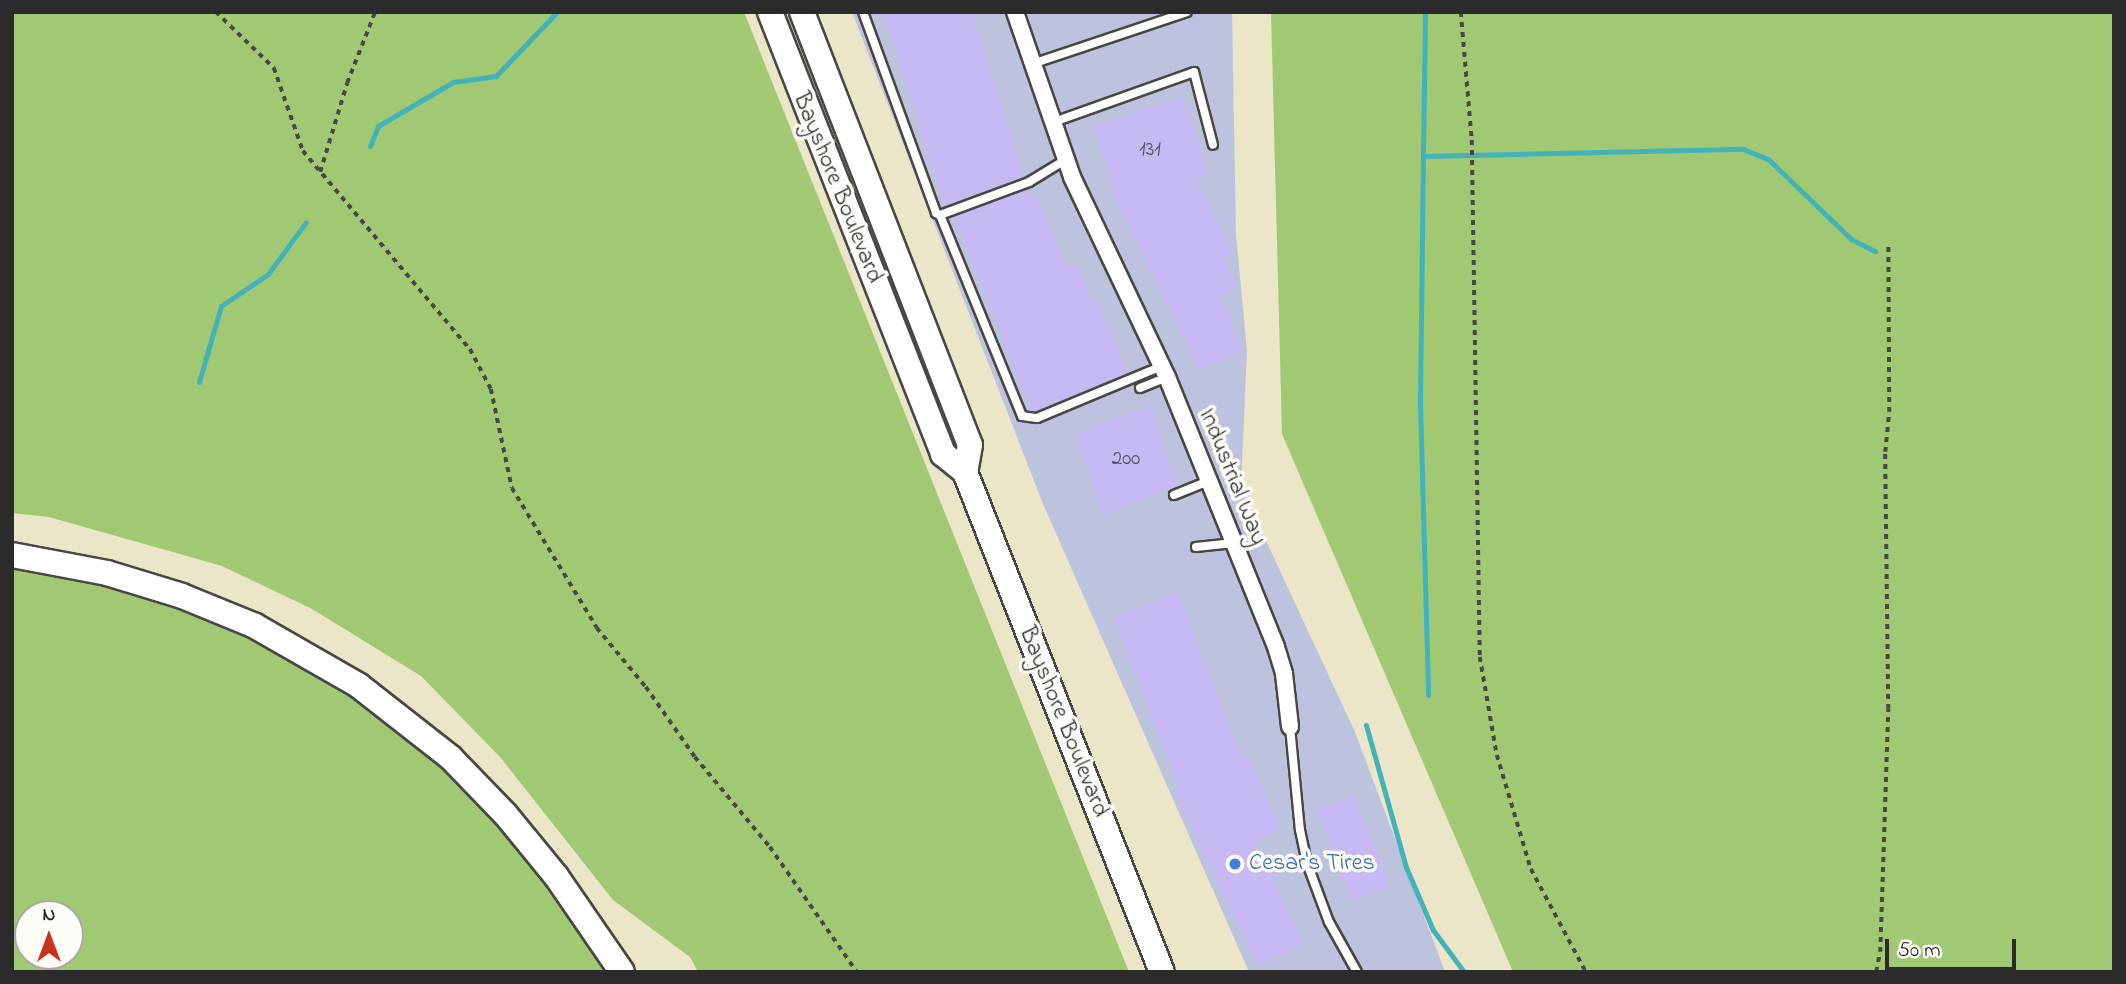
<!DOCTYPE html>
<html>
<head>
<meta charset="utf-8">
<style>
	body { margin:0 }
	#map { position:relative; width:2126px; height:984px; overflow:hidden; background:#ece6c8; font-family:"Indie Flower",sans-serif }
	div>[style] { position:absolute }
	.industrial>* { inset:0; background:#bdc3de }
	.green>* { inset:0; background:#a1c974 }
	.stream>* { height:5px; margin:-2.5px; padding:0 2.5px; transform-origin:2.5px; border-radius:2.5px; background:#43b3b9 }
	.building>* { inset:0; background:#c7b9f4 }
	.path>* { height:3.5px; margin-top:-1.75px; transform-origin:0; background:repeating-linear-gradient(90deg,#484743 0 5px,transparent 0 10px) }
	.roads { filter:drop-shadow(2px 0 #484743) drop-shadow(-2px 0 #484743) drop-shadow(0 2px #484743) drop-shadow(0 -2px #484743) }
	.service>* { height:8px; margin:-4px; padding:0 4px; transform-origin:4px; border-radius:4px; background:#fff }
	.minor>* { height:16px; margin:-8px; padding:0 8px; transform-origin:8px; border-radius:8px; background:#fff }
	.primary>* { height:24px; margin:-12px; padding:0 12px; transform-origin:12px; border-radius:12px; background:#fff }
	.dots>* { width:19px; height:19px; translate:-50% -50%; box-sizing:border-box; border:4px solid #fdfcf7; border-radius:50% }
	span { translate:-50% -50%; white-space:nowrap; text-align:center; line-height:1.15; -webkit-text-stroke:7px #fdfcf7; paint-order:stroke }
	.number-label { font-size:21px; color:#524e5d }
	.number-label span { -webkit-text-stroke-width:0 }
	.street-label { font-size:24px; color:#2b2b2b }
	.shop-label { font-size:24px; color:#366cbe }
	.left { translate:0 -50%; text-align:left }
	.frame { position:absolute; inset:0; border:14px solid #2b2b2b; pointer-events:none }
	.north { position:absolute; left:14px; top:900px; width:70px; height:70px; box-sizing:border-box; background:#fdfcf7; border:2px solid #a9a8a5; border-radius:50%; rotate:0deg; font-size:19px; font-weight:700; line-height:28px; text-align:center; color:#2b2b2b }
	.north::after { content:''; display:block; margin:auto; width:24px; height:32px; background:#c8321e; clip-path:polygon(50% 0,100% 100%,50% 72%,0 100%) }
	.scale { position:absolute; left:1885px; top:939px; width:131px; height:32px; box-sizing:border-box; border:4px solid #2b2b2b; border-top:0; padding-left:9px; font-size:21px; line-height:24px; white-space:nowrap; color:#2b2b2b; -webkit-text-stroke:5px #fdfcf7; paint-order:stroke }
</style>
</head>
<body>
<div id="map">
	<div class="industrial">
		<div style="clip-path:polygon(852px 12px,1232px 12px,1236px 234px,1247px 351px,1241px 487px,1355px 732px,1445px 972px,1249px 972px,1043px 504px)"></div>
	</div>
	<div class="green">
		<div style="clip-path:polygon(12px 12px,744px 12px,1129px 972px,698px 972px,690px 957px,613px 900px,500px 757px,421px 676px,312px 609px,222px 566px,49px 517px,12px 513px)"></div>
		<div style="clip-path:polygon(1271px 12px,2114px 12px,2114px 972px,1513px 972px,1282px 434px)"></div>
		<div style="clip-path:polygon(evenodd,12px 555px,255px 626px,479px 786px,612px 972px,12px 972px,12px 555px,28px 914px,70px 914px,70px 956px,28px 956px,28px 914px)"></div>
	</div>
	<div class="stream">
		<div style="left:1425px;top:12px;width:144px;rotate:90.8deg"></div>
		<div style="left:1423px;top:156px;width:320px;rotate:-1.3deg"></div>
		<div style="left:1743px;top:149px;width:27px;rotate:22deg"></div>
		<div style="left:1768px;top:159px;width:115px;rotate:43.9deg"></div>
		<div style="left:1851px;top:239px;width:27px;rotate:27deg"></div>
		<div style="left:370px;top:146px;width:22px;rotate:-68deg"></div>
		<div style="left:378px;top:126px;width:87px;rotate:-30.4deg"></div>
		<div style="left:453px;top:82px;width:43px;rotate:-7.9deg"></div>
		<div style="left:496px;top:76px;width:88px;rotate:-46.4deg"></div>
		<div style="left:1423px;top:156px;width:247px;rotate:90.7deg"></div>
		<div style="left:1420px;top:403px;width:292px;rotate:88.4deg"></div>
		<div style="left:199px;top:382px;width:79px;rotate:-73.9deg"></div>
		<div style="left:221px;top:306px;width:57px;rotate:-34.2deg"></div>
		<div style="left:268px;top:274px;width:64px;rotate:-53.8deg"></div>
		<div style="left:1366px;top:725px;width:148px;rotate:74.3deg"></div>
		<div style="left:1406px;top:867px;width:69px;rotate:66.8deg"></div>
		<div style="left:1433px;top:930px;width:52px;rotate:53.6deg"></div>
	</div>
	<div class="building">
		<div style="clip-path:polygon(883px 12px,972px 12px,1024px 177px,945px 205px)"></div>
		<div style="clip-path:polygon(1183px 97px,1208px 175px,1196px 178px,1233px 253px,1223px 258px,1237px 288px,1219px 297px,1244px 349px,1199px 370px,1117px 202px,1093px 126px)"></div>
		<div style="clip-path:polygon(1028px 189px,1032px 199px,1038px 197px,1066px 268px,1077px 264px,1092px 302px,1098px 299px,1127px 374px,1034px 411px,1031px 411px,955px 216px)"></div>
		<div style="clip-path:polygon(1150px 406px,1177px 485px,1104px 515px,1075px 434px)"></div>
		<div style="clip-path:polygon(1178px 593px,1241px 757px,1247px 754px,1281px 828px,1254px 841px,1303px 944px,1258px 965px,1174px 789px,1179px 786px,1114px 618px)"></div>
		<div style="clip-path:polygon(1354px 795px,1389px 887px,1351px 901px,1317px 809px)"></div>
	</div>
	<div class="path">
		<div style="left:216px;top:12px;width:81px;rotate:44deg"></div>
		<div style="left:274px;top:68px;width:88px;rotate:70.7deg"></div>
		<div style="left:303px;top:151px;width:259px;rotate:49.9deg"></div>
		<div style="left:470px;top:349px;width:45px;rotate:62.3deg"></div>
		<div style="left:491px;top:389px;width:101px;rotate:78deg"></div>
		<div style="left:512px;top:488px;width:164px;rotate:58.7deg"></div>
		<div style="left:597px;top:628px;width:77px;rotate:50.3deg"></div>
		<div style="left:646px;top:687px;width:85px;rotate:55deg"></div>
		<div style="left:695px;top:757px;width:117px;rotate:50.2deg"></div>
		<div style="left:770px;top:847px;width:152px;rotate:55.2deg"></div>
		<div style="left:1461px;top:12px;width:128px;rotate:85.1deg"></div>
		<div style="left:1472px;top:140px;width:517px;rotate:89.11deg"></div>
		<div style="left:1480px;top:657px;width:99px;rotate:80.2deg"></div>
		<div style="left:1497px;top:755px;width:119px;rotate:73.4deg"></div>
		<div style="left:1531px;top:869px;width:117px;rotate:61.9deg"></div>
		<div style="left:320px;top:172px;width:93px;rotate:-73.1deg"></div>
		<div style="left:347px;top:83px;width:76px;rotate:-68.5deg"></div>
		<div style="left:1876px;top:972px;width:20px;rotate:-79deg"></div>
		<div style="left:1880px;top:952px;width:243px;rotate:-88.1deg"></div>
		<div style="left:1888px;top:709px;width:257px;rotate:-90.7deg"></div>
		<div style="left:1885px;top:452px;width:40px;rotate:-84.3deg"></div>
		<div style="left:1889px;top:412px;width:169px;rotate:-90.3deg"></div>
	</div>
	<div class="roads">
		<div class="service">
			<div style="left:863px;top:12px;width:214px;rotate:70deg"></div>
			<div style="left:936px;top:213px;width:4px;rotate:27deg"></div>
			<div style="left:940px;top:215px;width:95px;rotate:-20.3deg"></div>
			<div style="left:1029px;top:182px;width:42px;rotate:-31.4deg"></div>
			<div style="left:1032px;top:64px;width:163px;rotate:-18.5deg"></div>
			<div style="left:1051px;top:123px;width:152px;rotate:-19.6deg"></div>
			<div style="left:1194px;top:72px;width:75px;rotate:75.4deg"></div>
			<div style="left:940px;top:215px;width:217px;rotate:67.8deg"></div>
			<div style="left:1022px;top:416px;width:15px;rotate:8deg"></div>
			<div style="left:1037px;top:418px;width:135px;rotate:-22.6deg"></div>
			<div style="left:1140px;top:388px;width:29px;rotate:-22deg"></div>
			<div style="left:1174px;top:495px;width:38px;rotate:-22deg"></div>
			<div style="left:1196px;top:547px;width:38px;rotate:-6deg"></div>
			<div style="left:1290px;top:727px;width:103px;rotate:84.5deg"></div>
			<div style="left:1300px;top:830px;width:34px;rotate:78deg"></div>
			<div style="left:1307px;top:863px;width:63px;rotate:69.6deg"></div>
			<div style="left:1329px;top:922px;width:57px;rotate:60.8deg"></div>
		</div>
		<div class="minor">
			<div style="left:1015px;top:12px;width:175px;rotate:70.9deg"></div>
			<div style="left:1072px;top:177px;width:221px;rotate:64.6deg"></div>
			<div style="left:1167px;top:377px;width:291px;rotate:68deg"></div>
			<div style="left:1276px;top:647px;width:28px;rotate:73deg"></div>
			<div style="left:1284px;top:674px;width:53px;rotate:83.5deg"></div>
		</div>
		<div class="primary">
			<div style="left:770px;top:12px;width:475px;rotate:68.6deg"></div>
			<div style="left:943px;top:454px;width:28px;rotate:39deg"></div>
			<div style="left:965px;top:472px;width:537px;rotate:68.5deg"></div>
			<div style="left:802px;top:12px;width:464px;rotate:68.8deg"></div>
			<div style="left:970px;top:445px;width:27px;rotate:100deg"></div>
			<div style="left:12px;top:555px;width:97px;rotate:10.7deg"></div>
			<div style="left:107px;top:573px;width:78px;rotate:17deg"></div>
			<div style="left:182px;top:596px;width:79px;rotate:22.3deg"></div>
			<div style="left:255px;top:626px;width:119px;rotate:29.8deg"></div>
			<div style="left:358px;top:685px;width:118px;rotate:38.1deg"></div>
			<div style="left:451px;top:758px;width:79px;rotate:46deg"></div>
			<div style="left:506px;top:815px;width:79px;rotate:50.7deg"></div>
			<div style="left:556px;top:876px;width:116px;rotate:55.5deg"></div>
		</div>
	</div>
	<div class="dots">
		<div style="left:1235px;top:864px;background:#3f7fe0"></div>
	</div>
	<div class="number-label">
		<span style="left:1150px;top:150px">131</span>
		<span style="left:1126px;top:459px">200</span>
	</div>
	<div class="street-label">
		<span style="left:837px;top:188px;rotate:68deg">Bayshore Boulevard</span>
		<span style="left:1232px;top:477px;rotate:68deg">Industrial Way</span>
		<span style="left:1063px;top:722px;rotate:68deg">Bayshore Boulevard</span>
	</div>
	<div class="shop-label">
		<span class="left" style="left:1249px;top:864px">Cesar's Tires</span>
	</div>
	<div class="frame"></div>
	<div class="north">N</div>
	<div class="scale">50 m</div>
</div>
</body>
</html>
